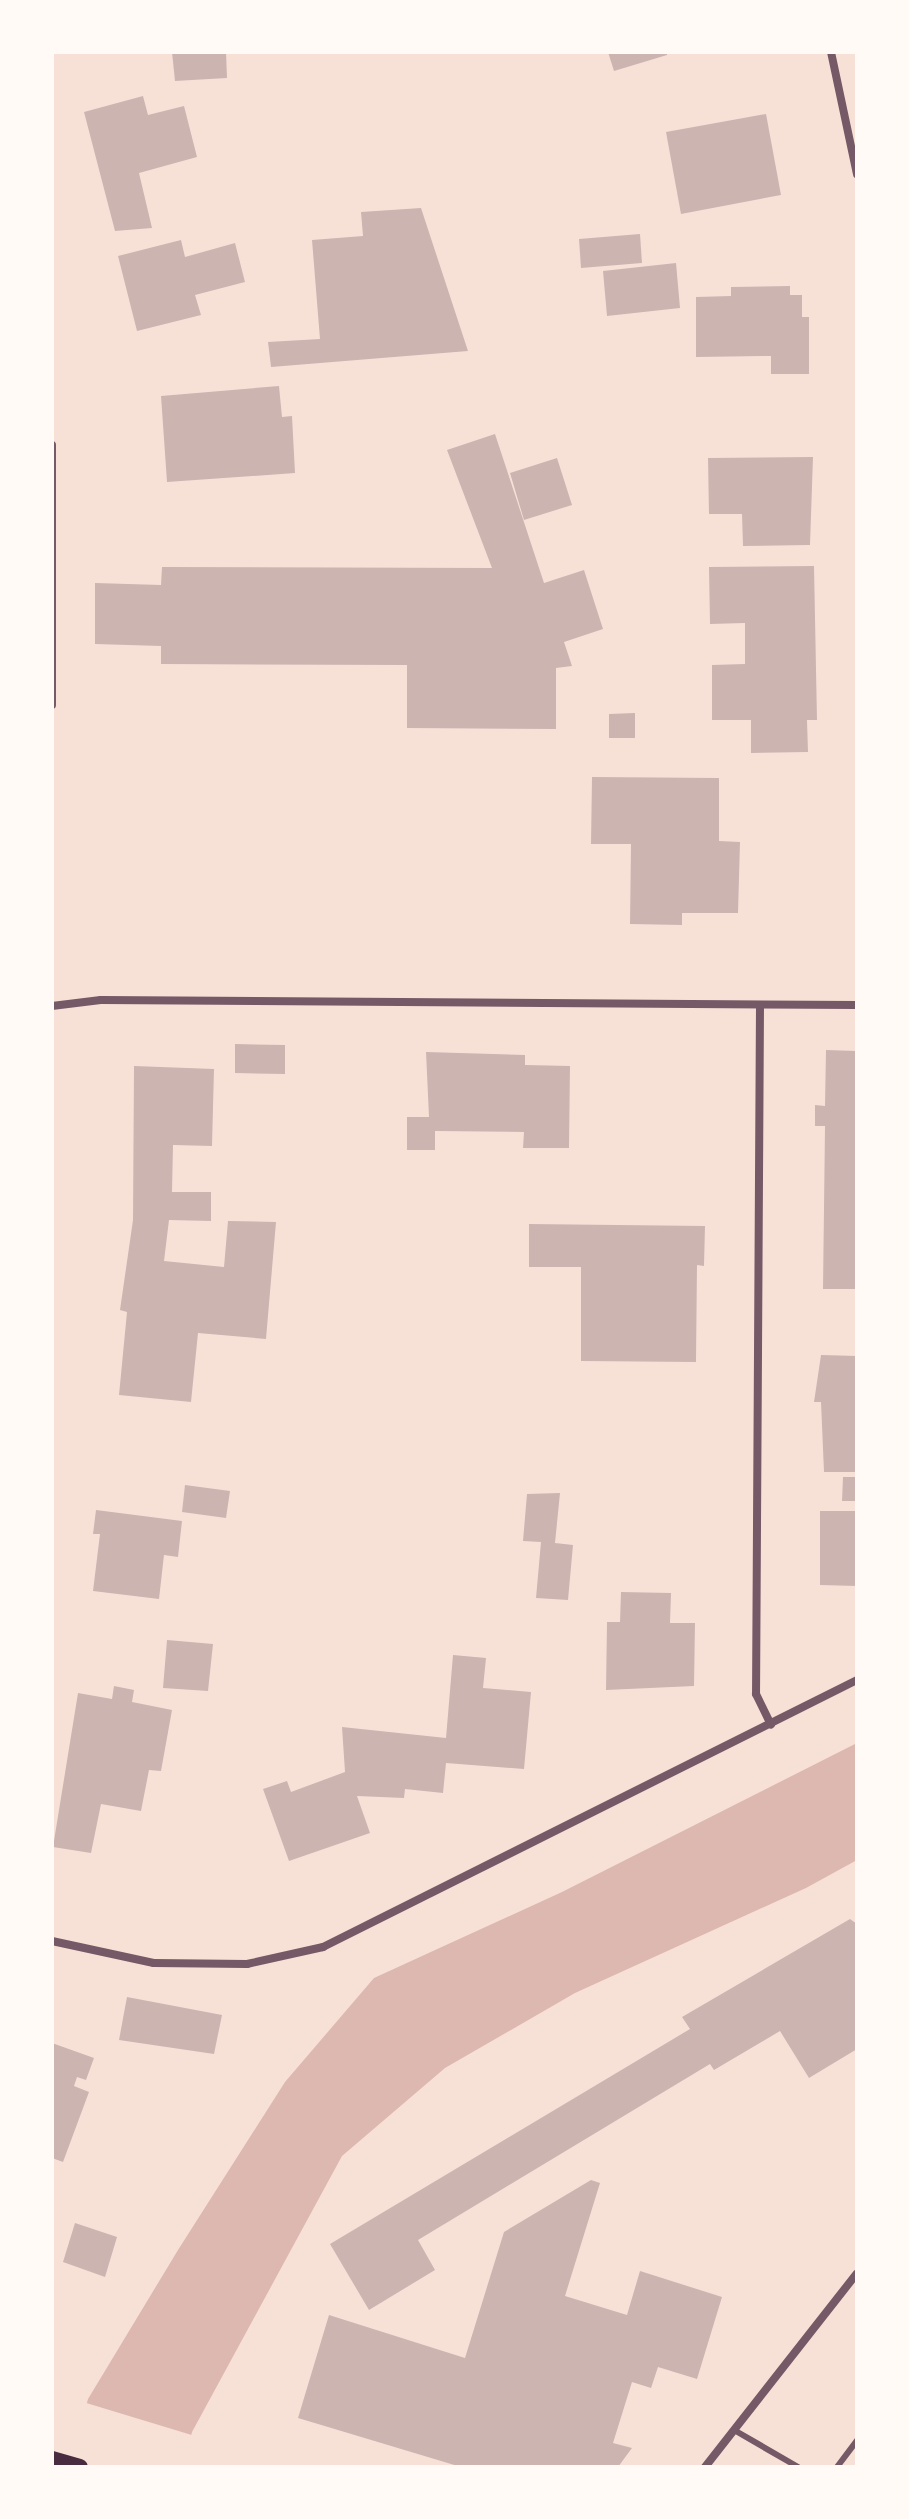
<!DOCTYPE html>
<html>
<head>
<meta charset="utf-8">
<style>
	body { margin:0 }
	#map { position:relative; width:909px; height:2519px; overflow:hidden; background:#f7e1d7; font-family:"Alegreya Sans",sans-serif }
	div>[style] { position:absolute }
	.water>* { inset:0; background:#dcb8b0 }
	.pier>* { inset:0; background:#f7e1d7 }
	.building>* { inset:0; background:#ccb4b1 }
	.service>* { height:6px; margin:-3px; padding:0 3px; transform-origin:3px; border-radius:3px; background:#755966 }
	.minor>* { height:8px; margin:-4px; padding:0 4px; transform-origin:4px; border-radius:4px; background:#755966 }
	.secondary>* { height:16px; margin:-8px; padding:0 8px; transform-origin:8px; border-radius:8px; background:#4a2c40 }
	span { translate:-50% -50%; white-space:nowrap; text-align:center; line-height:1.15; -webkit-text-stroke:7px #fffaf5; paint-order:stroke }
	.frame { position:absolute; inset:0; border:54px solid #fffaf5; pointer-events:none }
</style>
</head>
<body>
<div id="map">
	<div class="water">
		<div style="clip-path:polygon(857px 1743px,857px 1860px,806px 1888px,575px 1993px,445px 2068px,342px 2156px,192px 2432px,183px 2467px,69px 2467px,88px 2399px,178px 2250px,285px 2082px,374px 1978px,562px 1892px)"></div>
	</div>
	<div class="pier">
		<div style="clip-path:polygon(83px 2402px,195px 2436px,188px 2467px,65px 2467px)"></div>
	</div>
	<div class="building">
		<div style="clip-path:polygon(172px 52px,226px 52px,227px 78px,175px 81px)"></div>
		<div style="clip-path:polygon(608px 52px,667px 52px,667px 55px,614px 71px)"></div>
		<div style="clip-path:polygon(143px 96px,148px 115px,184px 106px,197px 157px,139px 173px,152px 228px,115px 231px,84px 112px)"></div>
		<div style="clip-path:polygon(766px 114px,781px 195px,681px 214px,666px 132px)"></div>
		<div style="clip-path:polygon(421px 208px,468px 351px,271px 367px,268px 342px,320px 339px,312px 240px,363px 236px,361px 212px)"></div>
		<div style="clip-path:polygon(640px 234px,642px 263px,581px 268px,579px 239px)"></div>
		<div style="clip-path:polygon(181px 240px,185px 257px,235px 243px,245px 282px,195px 295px,201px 315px,137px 331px,118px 256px)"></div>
		<div style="clip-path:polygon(676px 263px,680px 308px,607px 316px,603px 271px)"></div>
		<div style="clip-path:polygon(790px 286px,790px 295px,802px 295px,802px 317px,809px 317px,809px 374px,771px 374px,771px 356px,696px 357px,696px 297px,731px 296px,731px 287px)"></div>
		<div style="clip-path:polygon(279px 386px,282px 417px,292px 416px,295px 473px,167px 482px,161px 396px)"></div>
		<div style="clip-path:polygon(495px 434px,544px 583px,584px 570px,603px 629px,564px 642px,572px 666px,556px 668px,556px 729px,407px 728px,407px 665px,161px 664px,161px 646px,95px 644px,95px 583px,161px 585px,162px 567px,492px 568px,447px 450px)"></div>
		<div style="clip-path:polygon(813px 457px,810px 545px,743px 546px,742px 514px,709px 514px,708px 458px)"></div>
		<div style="clip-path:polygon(557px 458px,572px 505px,524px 520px,510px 473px)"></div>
		<div style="clip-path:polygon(814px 566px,817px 720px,807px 720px,808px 752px,751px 753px,751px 720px,712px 720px,712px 665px,745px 664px,745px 623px,710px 624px,709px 567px)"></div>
		<div style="clip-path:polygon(635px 713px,635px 738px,609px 738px,609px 714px)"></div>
		<div style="clip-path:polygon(592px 777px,719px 778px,719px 841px,740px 842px,738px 913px,682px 913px,682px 925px,630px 924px,631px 844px,591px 844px)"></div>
		<div style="clip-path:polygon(235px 1044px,285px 1045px,285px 1074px,235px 1073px)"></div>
		<div style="clip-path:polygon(826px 1050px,857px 1051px,857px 1289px,823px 1289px,825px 1126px,815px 1126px,815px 1105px,825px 1106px)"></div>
		<div style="clip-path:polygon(426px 1052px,525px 1055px,525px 1065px,570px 1066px,569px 1148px,523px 1148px,524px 1132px,435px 1131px,435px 1150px,407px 1150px,407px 1117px,429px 1117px)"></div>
		<div style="clip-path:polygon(134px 1066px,214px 1069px,212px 1146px,173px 1145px,172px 1192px,211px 1192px,211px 1221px,169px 1220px,164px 1261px,224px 1267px,228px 1221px,276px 1222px,266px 1339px,198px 1333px,191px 1402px,119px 1395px,127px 1312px,120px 1310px,133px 1220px)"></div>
		<div style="clip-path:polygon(529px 1224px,705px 1226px,704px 1266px,697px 1265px,696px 1362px,581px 1361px,581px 1267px,529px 1267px)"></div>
		<div style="clip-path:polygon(821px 1355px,857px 1356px,857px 1472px,824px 1472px,821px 1402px,814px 1402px)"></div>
		<div style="clip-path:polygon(843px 1477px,857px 1477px,857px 1501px,842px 1501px)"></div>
		<div style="clip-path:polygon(185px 1485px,230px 1491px,226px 1518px,182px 1512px)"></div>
		<div style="clip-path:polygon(560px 1493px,555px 1543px,573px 1545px,568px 1600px,536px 1598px,541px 1542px,523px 1541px,527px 1494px)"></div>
		<div style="clip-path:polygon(96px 1510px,182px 1521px,178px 1557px,164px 1555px,159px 1599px,93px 1591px,100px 1534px,93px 1534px)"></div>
		<div style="clip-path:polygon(820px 1511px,857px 1511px,857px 1586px,820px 1585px)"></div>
		<div style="clip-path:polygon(621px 1592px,671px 1593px,670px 1623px,695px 1623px,694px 1686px,606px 1690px,607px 1622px,620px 1622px)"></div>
		<div style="clip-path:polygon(167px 1640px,213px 1644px,208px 1691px,163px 1688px)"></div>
		<div style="clip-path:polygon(453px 1655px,486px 1658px,483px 1688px,531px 1692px,524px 1769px,446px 1763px,443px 1793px,405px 1789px,404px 1798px,357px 1796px,370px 1833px,289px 1861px,263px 1789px,287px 1781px,291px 1792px,345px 1772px,342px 1727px,446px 1738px)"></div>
		<div style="clip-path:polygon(114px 1686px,134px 1690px,132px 1702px,172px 1710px,161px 1771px,149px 1770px,141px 1811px,101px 1804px,91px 1853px,53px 1847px,78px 1693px,112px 1699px)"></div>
		<div style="clip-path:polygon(850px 1919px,857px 1924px,857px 2049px,809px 2078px,780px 2031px,714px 2070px,710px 2064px,418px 2240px,435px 2270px,369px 2310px,330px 2244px,690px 2029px,682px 2017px)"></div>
		<div style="clip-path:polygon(127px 1997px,222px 2015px,214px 2054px,119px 2040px)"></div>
		<div style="clip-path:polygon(52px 2043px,94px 2058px,86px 2080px,77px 2077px,74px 2086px,89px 2092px,63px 2162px,52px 2158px)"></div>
		<div style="clip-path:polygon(591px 2180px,600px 2183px,565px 2296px,627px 2315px,640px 2271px,722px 2297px,697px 2379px,658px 2367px,651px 2388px,632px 2382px,613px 2443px,632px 2448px,618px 2467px,461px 2467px,298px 2418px,329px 2315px,465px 2358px,504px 2232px)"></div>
		<div style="clip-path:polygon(75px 2223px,117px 2237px,105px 2277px,63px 2262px)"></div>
	</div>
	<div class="service">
		<div style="left:734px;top:2430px;width:74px;rotate:30deg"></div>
		<div style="left:837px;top:2467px;width:34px;rotate:-53deg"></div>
	</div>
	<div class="minor">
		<div style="left:831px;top:52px;width:125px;rotate:78deg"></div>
		<div style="left:52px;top:445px;width:260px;rotate:90deg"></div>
		<div style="left:760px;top:1005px;width:689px;rotate:90.33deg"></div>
		<div style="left:756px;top:1694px;width:34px;rotate:64deg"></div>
		<div style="left:52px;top:1006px;width:49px;rotate:-7deg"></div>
		<div style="left:101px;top:1000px;width:756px;rotate:0.38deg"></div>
		<div style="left:52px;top:1941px;width:104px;rotate:12.2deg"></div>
		<div style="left:154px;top:1963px;width:93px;rotate:0.6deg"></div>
		<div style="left:247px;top:1964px;width:78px;rotate:-12.6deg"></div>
		<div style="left:323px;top:1947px;width:597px;rotate:-26.57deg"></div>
		<div style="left:705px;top:2467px;width:246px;rotate:-51.9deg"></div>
	</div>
	<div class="secondary">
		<div style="left:52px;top:2459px;width:29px;rotate:16deg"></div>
	</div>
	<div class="frame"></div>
</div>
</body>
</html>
